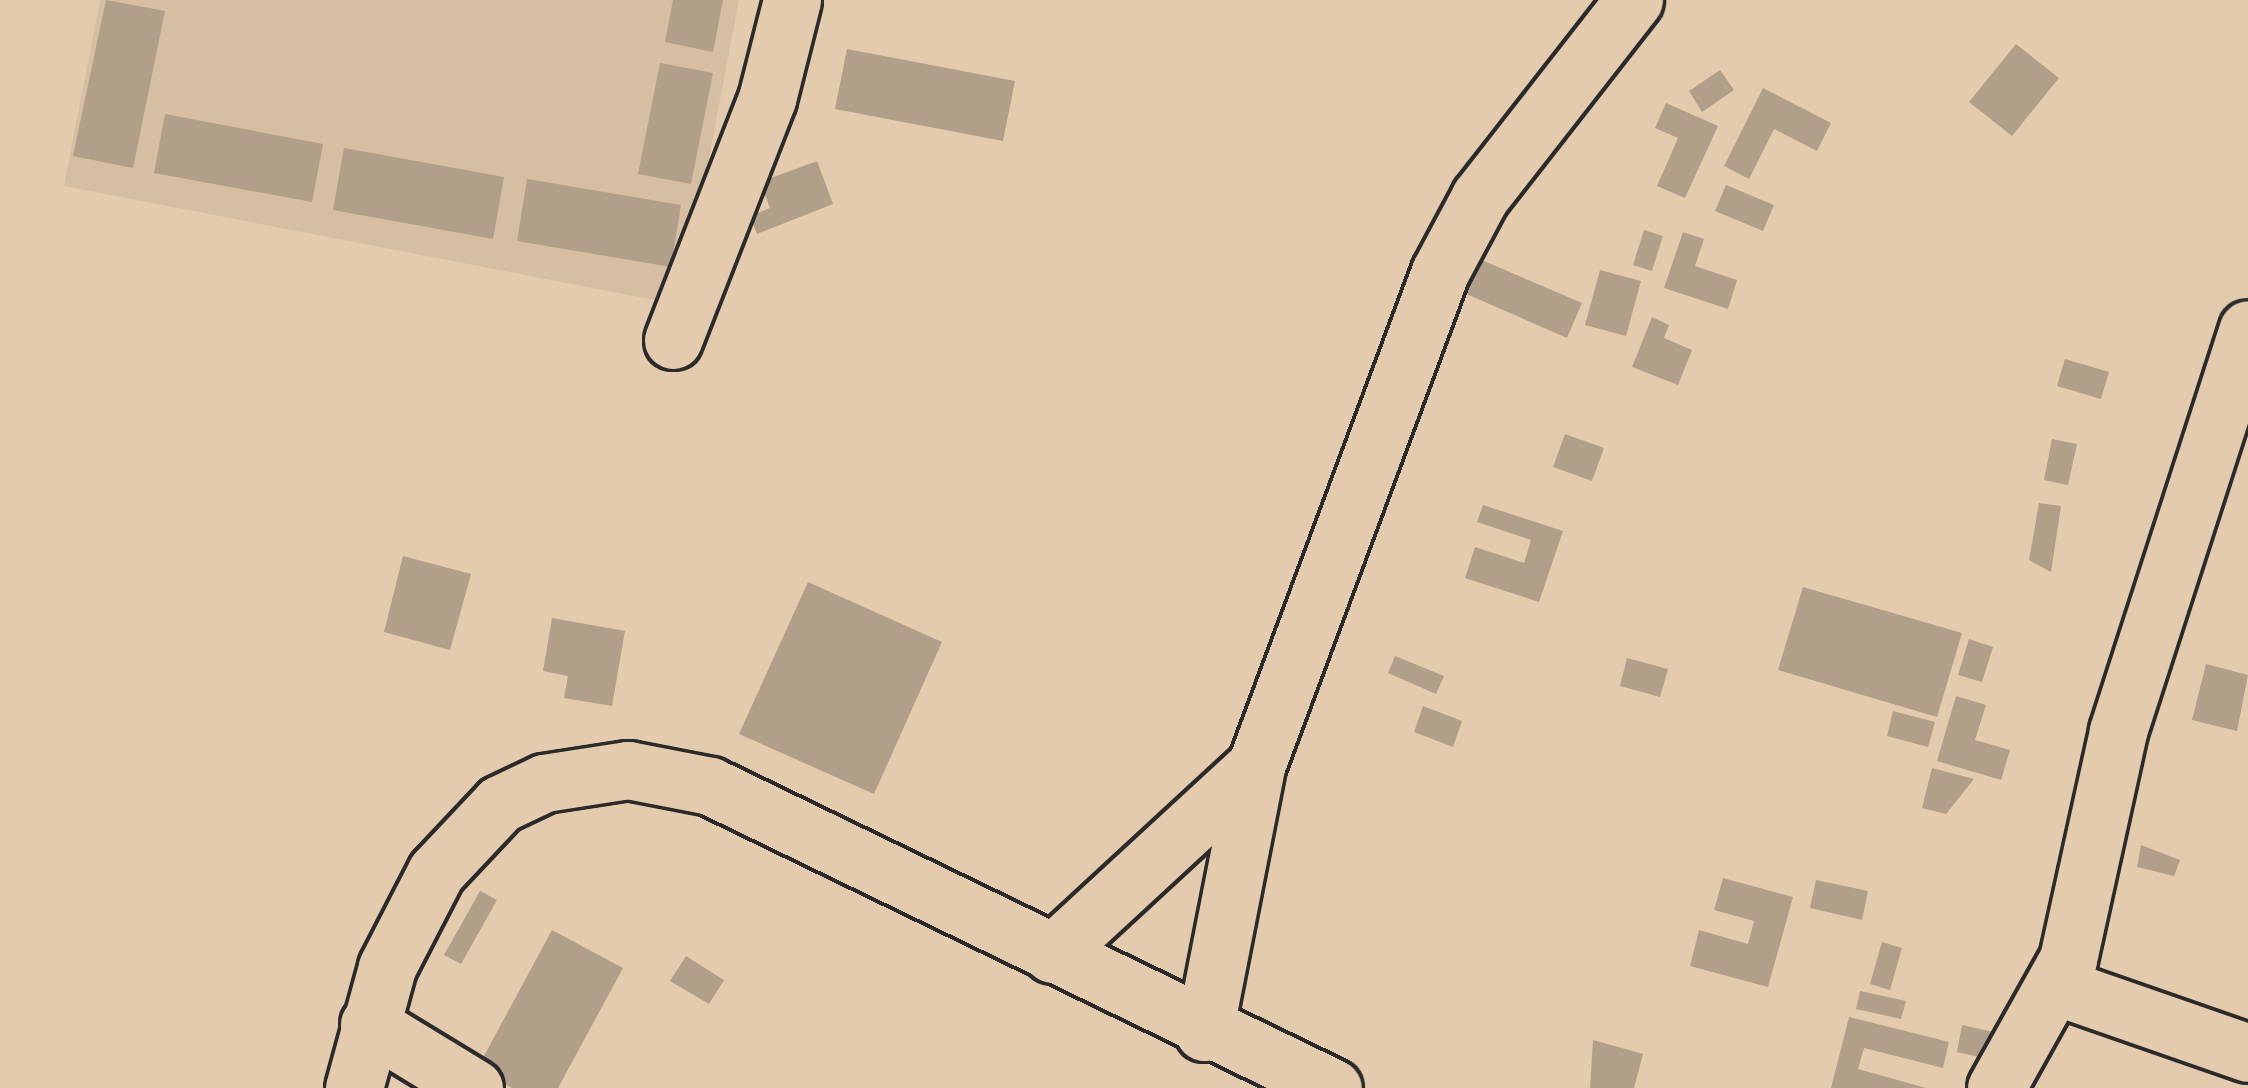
<!DOCTYPE html>
<html>
<head>
<meta charset="utf-8">
<style>
	body { margin:0 }
	#map { position:relative; width:2248px; height:1088px; overflow:hidden; background:#e5cbad; font-family:"Balsamiq Sans",sans-serif }
	div>[style] { position:absolute }
	.built>* { inset:0; background:#d5bea2 }
	.building>* { inset:0; background:#b19f89 }
	.roads { filter:drop-shadow(3px 0 #2b2b2b) drop-shadow(-3px 0 #2b2b2b) drop-shadow(0 3px #2b2b2b) drop-shadow(0 -3px #2b2b2b) }
	.minor>* { height:57px; margin:-28.5px; padding:0 28.5px; transform-origin:28.5px; border-radius:28.5px; background:#e5cbad }
	span { translate:-50% -50%; white-space:nowrap; text-align:center; line-height:1.15; -webkit-text-stroke:9px #e5cbad; paint-order:stroke }
</style>
</head>
<body>
<div id="map">
	<div class="built">
		<div style="clip-path:polygon(100px 0,739px 0,681px 305px,64px 186px)"></div>
	</div>
	<div class="building">
		<div style="clip-path:polygon(106px 0,165px 11px,133px 168px,73px 156px)"></div>
		<div style="clip-path:polygon(673px 0,723px 0,713px 52px,665px 42px)"></div>
		<div style="clip-path:polygon(2016px 44px,2059px 78px,2012px 136px,1969px 102px)"></div>
		<div style="clip-path:polygon(847px 49px,1015px 81px,1003px 141px,835px 109px)"></div>
		<div style="clip-path:polygon(660px 63px,713px 73px,691px 184px,638px 174px)"></div>
		<div style="clip-path:polygon(1720px 70px,1734px 90px,1702px 112px,1689px 91px)"></div>
		<div style="clip-path:polygon(1763px 88px,1831px 123px,1817px 151px,1774px 129px,1749px 179px,1724px 166px)"></div>
		<div style="clip-path:polygon(1666px 103px,1718px 126px,1685px 198px,1657px 186px,1678px 138px,1655px 128px)"></div>
		<div style="clip-path:polygon(165px 114px,323px 144px,312px 202px,154px 173px)"></div>
		<div style="clip-path:polygon(344px 148px,504px 177px,493px 239px,333px 210px)"></div>
		<div style="clip-path:polygon(817px 161px,833px 204px,757px 234px,750px 216px,770px 208px,760px 182px)"></div>
		<div style="clip-path:polygon(527px 179px,681px 205px,671px 267px,517px 241px)"></div>
		<div style="clip-path:polygon(1726px 185px,1774px 205px,1763px 231px,1715px 211px)"></div>
		<div style="clip-path:polygon(1644px 230px,1663px 236px,1652px 271px,1633px 265px)"></div>
		<div style="clip-path:polygon(1683px 232px,1704px 239px,1695px 266px,1737px 280px,1728px 309px,1664px 288px)"></div>
		<div style="clip-path:polygon(1477px 258px,1582px 303px,1567px 338px,1462px 292px)"></div>
		<div style="clip-path:polygon(1600px 270px,1641px 281px,1626px 336px,1585px 325px)"></div>
		<div style="clip-path:polygon(1652px 317px,1669px 325px,1664px 338px,1692px 350px,1678px 385px,1632px 367px)"></div>
		<div style="clip-path:polygon(2065px 359px,2109px 372px,2101px 399px,2057px 386px)"></div>
		<div style="clip-path:polygon(1565px 434px,1604px 448px,1592px 481px,1553px 467px)"></div>
		<div style="clip-path:polygon(2052px 439px,2077px 444px,2068px 485px,2044px 480px)"></div>
		<div style="clip-path:polygon(2039px 503px,2061px 506px,2051px 572px,2029px 560px)"></div>
		<div style="clip-path:polygon(1483px 505px,1563px 531px,1539px 602px,1465px 578px,1475px 547px,1524px 563px,1531px 540px,1477px 522px)"></div>
		<div style="clip-path:polygon(403px 556px,471px 574px,450px 650px,384px 632px)"></div>
		<div style="clip-path:polygon(808px 582px,942px 642px,874px 794px,739px 734px)"></div>
		<div style="clip-path:polygon(1803px 587px,1962px 633px,1937px 717px,1778px 670px)"></div>
		<div style="clip-path:polygon(552px 618px,625px 631px,612px 706px,564px 698px,568px 676px,543px 671px)"></div>
		<div style="clip-path:polygon(1969px 639px,1993px 647px,1982px 682px,1958px 675px)"></div>
		<div style="clip-path:polygon(1395px 656px,1444px 676px,1436px 694px,1388px 673px)"></div>
		<div style="clip-path:polygon(1627px 658px,1668px 669px,1660px 697px,1620px 686px)"></div>
		<div style="clip-path:polygon(2206px 664px,2248px 675px,2237px 731px,2192px 720px)"></div>
		<div style="clip-path:polygon(1956px 696px,1986px 705px,1975px 740px,2010px 750px,2001px 780px,1937px 761px)"></div>
		<div style="clip-path:polygon(1423px 706px,1462px 721px,1453px 747px,1414px 732px)"></div>
		<div style="clip-path:polygon(1893px 711px,1935px 722px,1928px 747px,1887px 736px)"></div>
		<div style="clip-path:polygon(1932px 768px,1974px 779px,1946px 814px,1922px 808px)"></div>
		<div style="clip-path:polygon(2141px 845px,2180px 860px,2174px 876px,2137px 867px)"></div>
		<div style="clip-path:polygon(1723px 878px,1793px 897px,1768px 987px,1690px 966px,1699px 930px,1748px 944px,1754px 921px,1714px 910px)"></div>
		<div style="clip-path:polygon(1816px 880px,1868px 891px,1862px 920px,1810px 908px)"></div>
		<div style="clip-path:polygon(480px 891px,497px 900px,461px 964px,444px 955px)"></div>
		<div style="clip-path:polygon(552px 930px,623px 968px,558px 1088px,512px 1088px,477px 1069px)"></div>
		<div style="clip-path:polygon(1882px 942px,1902px 948px,1890px 990px,1870px 984px)"></div>
		<div style="clip-path:polygon(686px 956px,724px 980px,709px 1004px,670px 981px)"></div>
		<div style="clip-path:polygon(1860px 991px,1906px 1001px,1901px 1019px,1856px 1009px)"></div>
		<div style="clip-path:polygon(1849px 1017px,1949px 1042px,1943px 1068px,1864px 1048px,1858px 1069px,1926px 1088px,1831px 1088px)"></div>
		<div style="clip-path:polygon(1962px 1025px,1998px 1033px,1992px 1060px,1957px 1052px)"></div>
		<div style="clip-path:polygon(1593px 1040px,1643px 1054px,1634px 1088px,1590px 1088px)"></div>
	</div>
	<div class="roads">
		<div class="minor">
			<div style="left:673px;top:340px;width:259px;rotate:-68.7deg"></div>
			<div style="left:767px;top:99px;width:102px;rotate:-75.8deg"></div>
			<div style="left:1052px;top:954px;width:277px;rotate:-42.7deg"></div>
			<div style="left:2056px;top:986px;width:203px;rotate:19.2deg"></div>
			<div style="left:369px;top:1024px;width:123px;rotate:31.4deg"></div>
			<div style="left:1204px;top:1032px;width:271px;rotate:-78.9deg"></div>
			<div style="left:1256px;top:766px;width:527px;rotate:-69.57deg"></div>
			<div style="left:1440px;top:272px;width:85px;rotate:-61.9deg"></div>
			<div style="left:1480px;top:197px;width:250px;rotate:-52deg"></div>
			<div style="left:354px;top:1088px;width:125px;rotate:-74.7deg"></div>
			<div style="left:387px;top:967px;width:107px;rotate:-62.7deg"></div>
			<div style="left:436px;top:872px;width:93px;rotate:-46.7deg"></div>
			<div style="left:500px;top:804px;width:49px;rotate:-25.5deg"></div>
			<div style="left:544px;top:783px;width:85px;rotate:-8.8deg"></div>
			<div style="left:628px;top:770px;width:84px;rotate:11deg"></div>
			<div style="left:710px;top:786px;width:692px;rotate:25.86deg"></div>
			<div style="left:1996px;top:1088px;width:148px;rotate:-60.8deg"></div>
			<div style="left:2068px;top:959px;width:233px;rotate:-77.6deg"></div>
			<div style="left:2118px;top:731px;width:422px;rotate:-72.1deg"></div>
		</div>
	</div>
</div>
</body>
</html>
